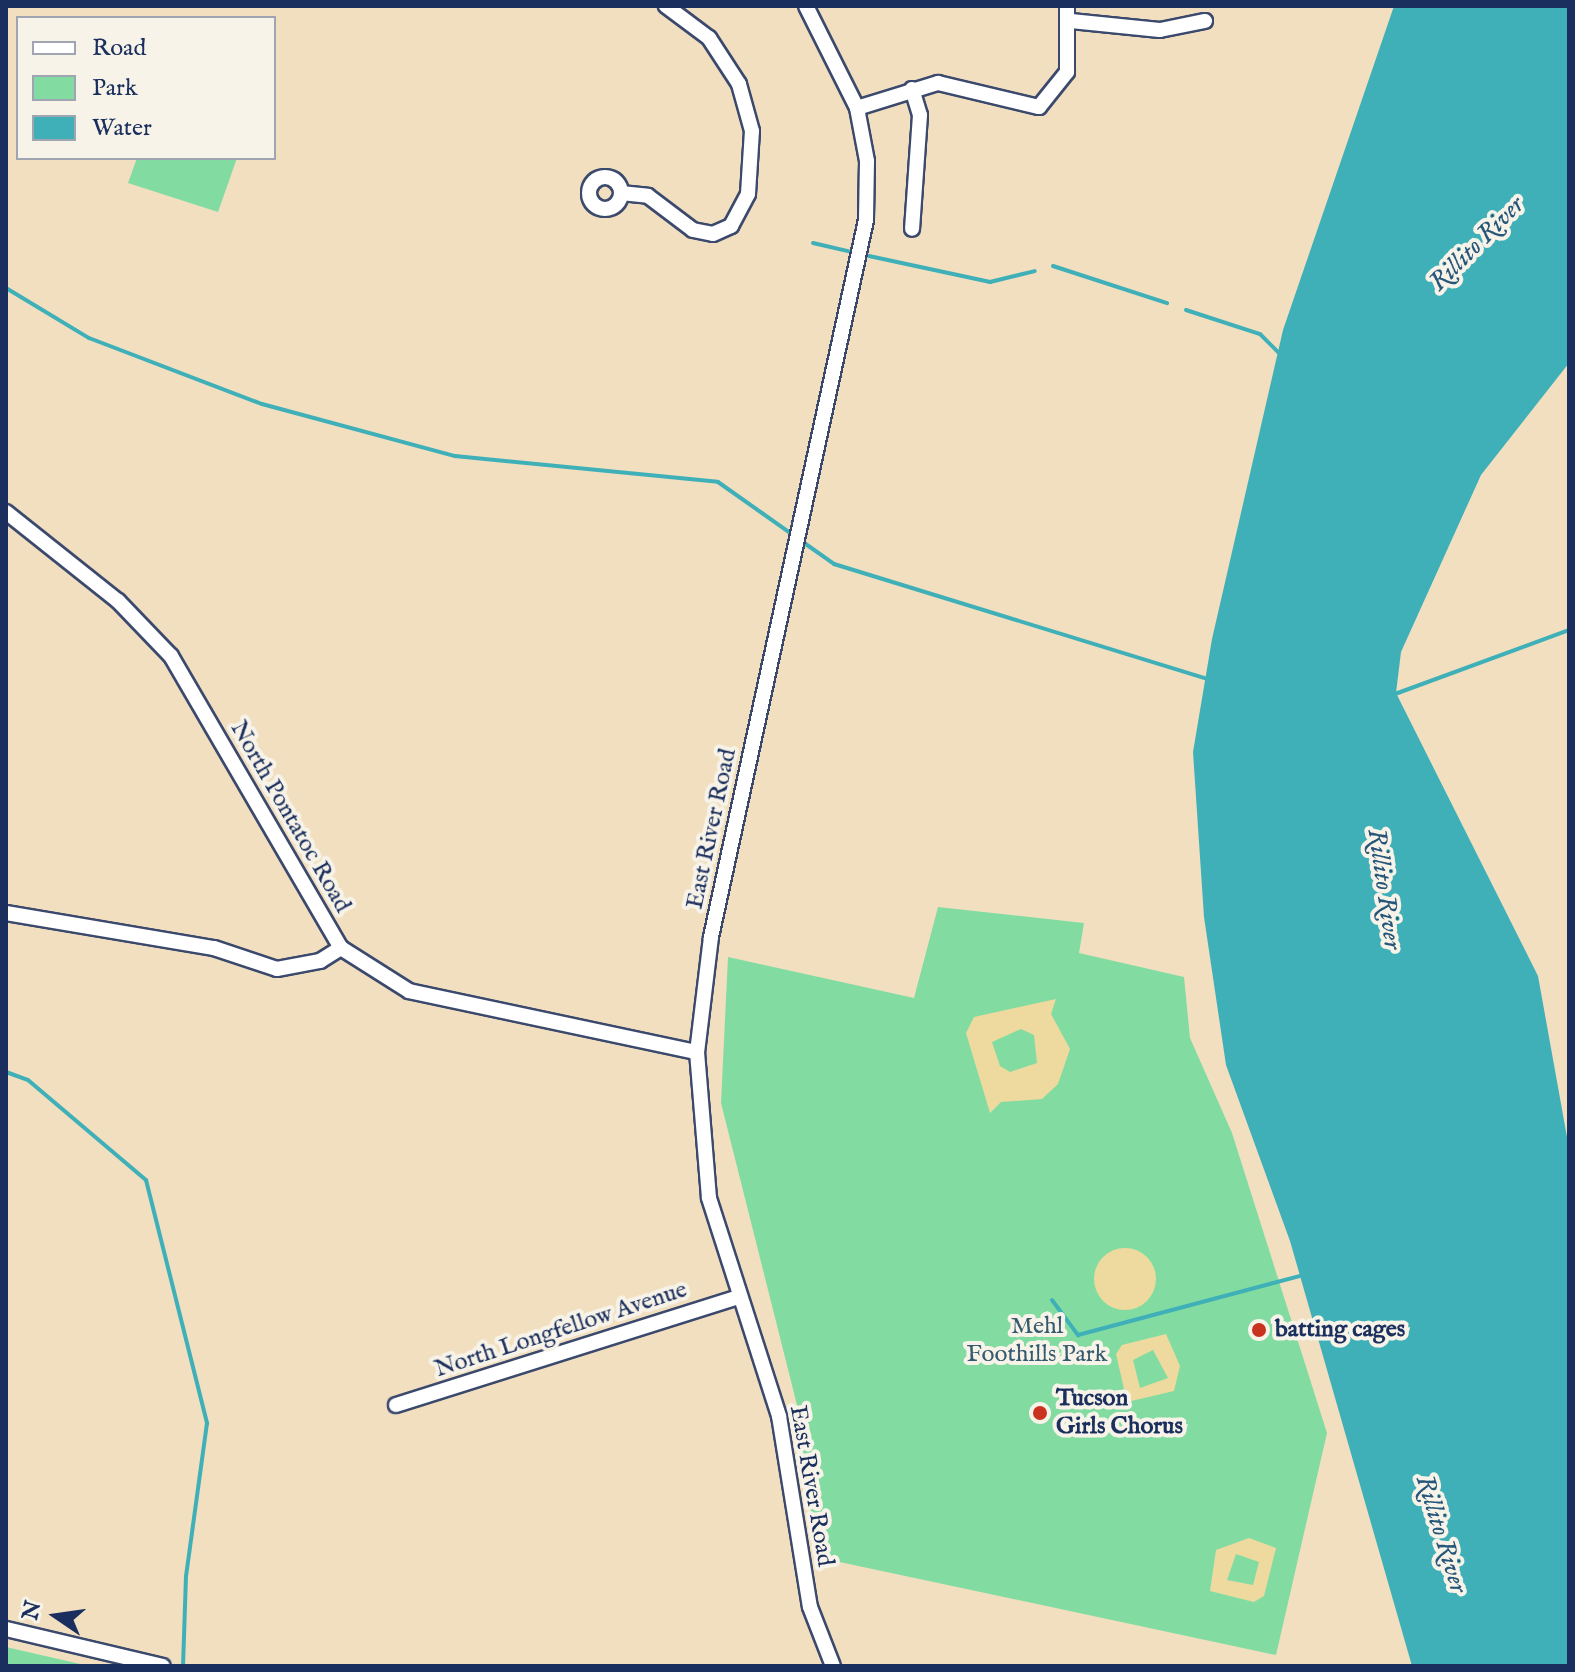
<!DOCTYPE html>
<html>
<head>
<meta charset="utf-8">
<style>
	body { margin:0 }
	#map { position:relative; width:1575px; height:1672px; overflow:hidden; background:#f1dfc0; font-family:"IM FELL English",serif }
	div>[style] { position:absolute }
	.green>* { inset:0; background:#82dca2 }
	.sand>* { inset:0; background:#eeda9e }
	.round { border-radius:50% }
	.water>* { inset:0; background:#3fb0b8 }
	.stream>* { height:4px; margin:-2px; padding:0 2px; transform-origin:2px; border-radius:2px; background:#3fb0b8 }
	.roads { filter:drop-shadow(2px 0 #3b496d) drop-shadow(-2px 0 #3b496d) drop-shadow(0 2px #3b496d) drop-shadow(0 -2px #3b496d) }
	.minor>* { height:14px; margin:-7px; padding:0 7px; transform-origin:7px; border-radius:7px; background:#fff }
	.minor>.ring { margin:-7px; padding:0; box-sizing:content-box; background:none; border:14px solid #fff; border-radius:50% }
	.dots>* { width:22px; height:22px; translate:-50% -50%; box-sizing:border-box; border:4px solid #f7f3e8; border-radius:50% }
	span { translate:-50% -50%; white-space:nowrap; text-align:center; line-height:1.15; -webkit-text-stroke:8px #f7f3e8; paint-order:stroke }
	.street-label { font-size:24px; color:#1b2f5e }
	.park-label { font-size:24px; color:#355a6f }
	.poi-label { font-size:24px; color:#1b2f5e; font-weight:700 }
	.left { translate:0 -50%; text-align:left }
	.water-label { font-size:26px; color:#265679; font-style:italic }
	.frame { position:absolute; inset:0; border:8px solid #1b2f5e; pointer-events:none }
	.legend { position:absolute; left:16px; top:16px; width:260px; height:144px; box-sizing:border-box; background:#f7f3e8; border:2px solid #9fa5b1; margin:0; padding:10px 14px; list-style:none; font-size:24px; color:#1b2f5e }
	.legend li { display:flex; align-items:center; gap:16px; height:40px }
	.legend b { width:40px; border:2px solid #9fa5b1 }
	.north { position:absolute; left:16px; top:1576px; width:80px; height:80px; -webkit-text-stroke:6px #f7f3e8; paint-order:stroke; rotate:283deg; font-size:22px; font-weight:700; line-height:32px; text-align:center; color:#1b2f5e }
	.north::after { content:''; display:block; margin:auto; width:28px; height:36px; background:#1b2f5e; clip-path:polygon(50% 0,100% 100%,50% 72%,0 100%) }
</style>
</head>
<body>
<div id="map">
	<div class="green">
		<div style="clip-path:polygon(137px 158px,237px 158px,218px 212px,128px 183px)"></div>
		<div style="clip-path:polygon(938px 907px,1084px 923px,1079px 953px,1184px 977px,1190px 1038px,1232px 1133px,1327px 1433px,1276px 1655px,816px 1557px,798px 1409px,721px 1103px,728px 957px,914px 998px)"></div>
		<div style="clip-path:polygon(6px 1647px,89px 1666px,6px 1666px)"></div>
	</div>
	<div class="sand">
		<div style="clip-path:polygon(evenodd,1056px 999px,1051px 1014px,1070px 1049px,1058px 1084px,1042px 1099px,1001px 1102px,990px 1113px,966px 1033px,974px 1017px,1056px 999px,1021px 1029px,1034px 1035px,1037px 1063px,1010px 1072px,1000px 1066px,992px 1042px,1021px 1029px)"></div>
		<div class="round" style="left:1094px;top:1248px;width:62px;height:62px"></div>
		<div style="clip-path:polygon(evenodd,1166px 1334px,1180px 1366px,1174px 1391px,1127px 1402px,1116px 1354px,1122px 1345px,1166px 1334px,1153px 1350px,1168px 1378px,1140px 1388px,1133px 1360px,1153px 1350px)"></div>
		<div style="clip-path:polygon(evenodd,1249px 1538px,1276px 1548px,1264px 1596px,1254px 1602px,1210px 1591px,1216px 1550px,1249px 1538px,1236px 1554px,1259px 1562px,1253px 1585px,1227px 1580px,1236px 1554px)"></div>
	</div>
	<div class="water">
		<div style="clip-path:polygon(1394px 6px,1569px 6px,1569px 363px,1481px 475px,1401px 652px,1396px 693px,1538px 976px,1569px 1148px,1569px 1666px,1412px 1666px,1290px 1241px,1226px 1065px,1204px 917px,1193px 752px,1212px 639px,1283px 330px)"></div>
	</div>
	<div class="stream">
		<div style="left:813px;top:243px;width:36px;rotate:13deg"></div>
		<div style="left:869px;top:256px;width:124px;rotate:12.1deg"></div>
		<div style="left:990px;top:282px;width:46px;rotate:-13.7deg"></div>
		<div style="left:1053px;top:266px;width:120px;rotate:18deg"></div>
		<div style="left:6px;top:288px;width:97px;rotate:31.1deg"></div>
		<div style="left:89px;top:338px;width:185px;rotate:20.9deg"></div>
		<div style="left:262px;top:404px;width:200px;rotate:15.1deg"></div>
		<div style="left:455px;top:456px;width:264px;rotate:5.6deg"></div>
		<div style="left:718px;top:482px;width:92px;rotate:35.2deg"></div>
		<div style="left:1186px;top:310px;width:78px;rotate:18deg"></div>
		<div style="left:1260px;top:334px;width:28px;rotate:45deg"></div>
		<div style="left:800px;top:540px;width:42px;rotate:35.2deg"></div>
		<div style="left:834px;top:564px;width:393px;rotate:17.1deg"></div>
		<div style="left:1395px;top:694px;width:185px;rotate:-20.2deg"></div>
		<div style="left:6px;top:1072px;width:23px;rotate:20deg"></div>
		<div style="left:28px;top:1080px;width:155px;rotate:40.3deg"></div>
		<div style="left:146px;top:1180px;width:251px;rotate:75.9deg"></div>
		<div style="left:207px;top:1423px;width:154px;rotate:97.8deg"></div>
		<div style="left:186px;top:1576px;width:90px;rotate:91.9deg"></div>
		<div style="left:1052px;top:1300px;width:44px;rotate:53.4deg"></div>
		<div style="left:1078px;top:1335px;width:233px;rotate:-14.9deg"></div>
	</div>
	<div class="roads">
		<div class="minor">
			<div style="left:806px;top:6px;width:114px;rotate:63.4deg"></div>
			<div style="left:857px;top:108px;width:54px;rotate:79.3deg"></div>
			<div style="left:867px;top:161px;width:59px;rotate:91deg"></div>
			<div style="left:866px;top:220px;width:734px;rotate:102.2deg"></div>
			<div style="left:711px;top:937px;width:116px;rotate:96.9deg"></div>
			<div style="left:697px;top:1052px;width:146px;rotate:85.3deg"></div>
			<div style="left:709px;top:1198px;width:229px;rotate:72.2deg"></div>
			<div style="left:779px;top:1416px;width:193px;rotate:80.8deg"></div>
			<div style="left:810px;top:1607px;width:63px;rotate:68.7deg"></div>
			<div style="left:1071px;top:21px;width:89px;rotate:5.8deg"></div>
			<div style="left:1160px;top:30px;width:46px;rotate:-11.3deg"></div>
			<div style="left:912px;top:89px;width:27px;rotate:73deg"></div>
			<div style="left:920px;top:115px;width:114px;rotate:94deg"></div>
			<div style="left:857px;top:108px;width:85px;rotate:-17.2deg"></div>
			<div style="left:938px;top:83px;width:104px;rotate:13.4deg"></div>
			<div style="left:1039px;top:107px;width:45px;rotate:-51.3deg"></div>
			<div style="left:1067px;top:72px;width:66px;rotate:-90deg"></div>
			<div class="ring" style="left:589px;top:177px;width:18px;height:18px"></div>
			<div style="left:621px;top:193px;width:27px;rotate:6deg"></div>
			<div style="left:648px;top:196px;width:56px;rotate:37.1deg"></div>
			<div style="left:693px;top:230px;width:20px;rotate:11deg"></div>
			<div style="left:713px;top:234px;width:20px;rotate:-24deg"></div>
			<div style="left:731px;top:226px;width:36px;rotate:-62deg"></div>
			<div style="left:748px;top:194px;width:63px;rotate:-86.4deg"></div>
			<div style="left:752px;top:131px;width:49px;rotate:-105.5deg"></div>
			<div style="left:739px;top:84px;width:55px;rotate:-123.1deg"></div>
			<div style="left:709px;top:38px;width:54px;rotate:-143.3deg"></div>
			<div style="left:6px;top:512px;width:143px;rotate:38.5deg"></div>
			<div style="left:118px;top:601px;width:76px;rotate:46.1deg"></div>
			<div style="left:171px;top:656px;width:338px;rotate:59.8deg"></div>
			<div style="left:341px;top:948px;width:80px;rotate:32.3deg"></div>
			<div style="left:409px;top:991px;width:294px;rotate:12deg"></div>
			<div style="left:6px;top:913px;width:211px;rotate:9.6deg"></div>
			<div style="left:214px;top:948px;width:66px;rotate:18.4deg"></div>
			<div style="left:277px;top:969px;width:44px;rotate:-10.5deg"></div>
			<div style="left:320px;top:961px;width:25px;rotate:-32deg"></div>
			<div style="left:396px;top:1405px;width:360px;rotate:-17.5deg"></div>
			<div style="left:6px;top:1629px;width:161px;rotate:13.3deg"></div>
		</div>
	</div>
	<div class="dots">
		<div style="left:1259px;top:1330px;background:#c8321e"></div>
		<div style="left:1040px;top:1413px;background:#c8321e"></div>
	</div>
	<div class="street-label">
		<span style="left:290px;top:817px;rotate:60deg">North Pontatoc Road</span>
		<span style="left:712px;top:829px;rotate:-78deg">East River Road</span>
		<span style="left:561px;top:1330px;rotate:-18deg">North Longfellow Avenue</span>
		<span style="left:811px;top:1486px;rotate:80deg">East River Road</span>
	</div>
	<div class="park-label">
		<span style="left:1037px;top:1341px">Mehl<br>Foothills Park</span>
	</div>
	<div class="poi-label">
		<span class="left" style="left:1275px;top:1330px">batting cages</span>
		<span class="left" style="left:1056px;top:1413px">Tucson<br>Girls Chorus</span>
	</div>
	<div class="water-label">
		<span style="left:1477px;top:244px;rotate:-45deg">Rillito River</span>
		<span style="left:1384px;top:889px;rotate:82deg">Rillito River</span>
		<span style="left:1441px;top:1534px;rotate:73deg">Rillito River</span>
	</div>
	<div class="frame"></div>
	<ul class="legend">
	<li><b style="height:10px;background:#fff"></b>Road</li>
	<li><b style="height:22px;background:#82dca2"></b>Park</li>
	<li><b style="height:22px;background:#3fb0b8"></b>Water</li>
	</ul>
	<div class="north">N</div>
</div>
</body>
</html>
